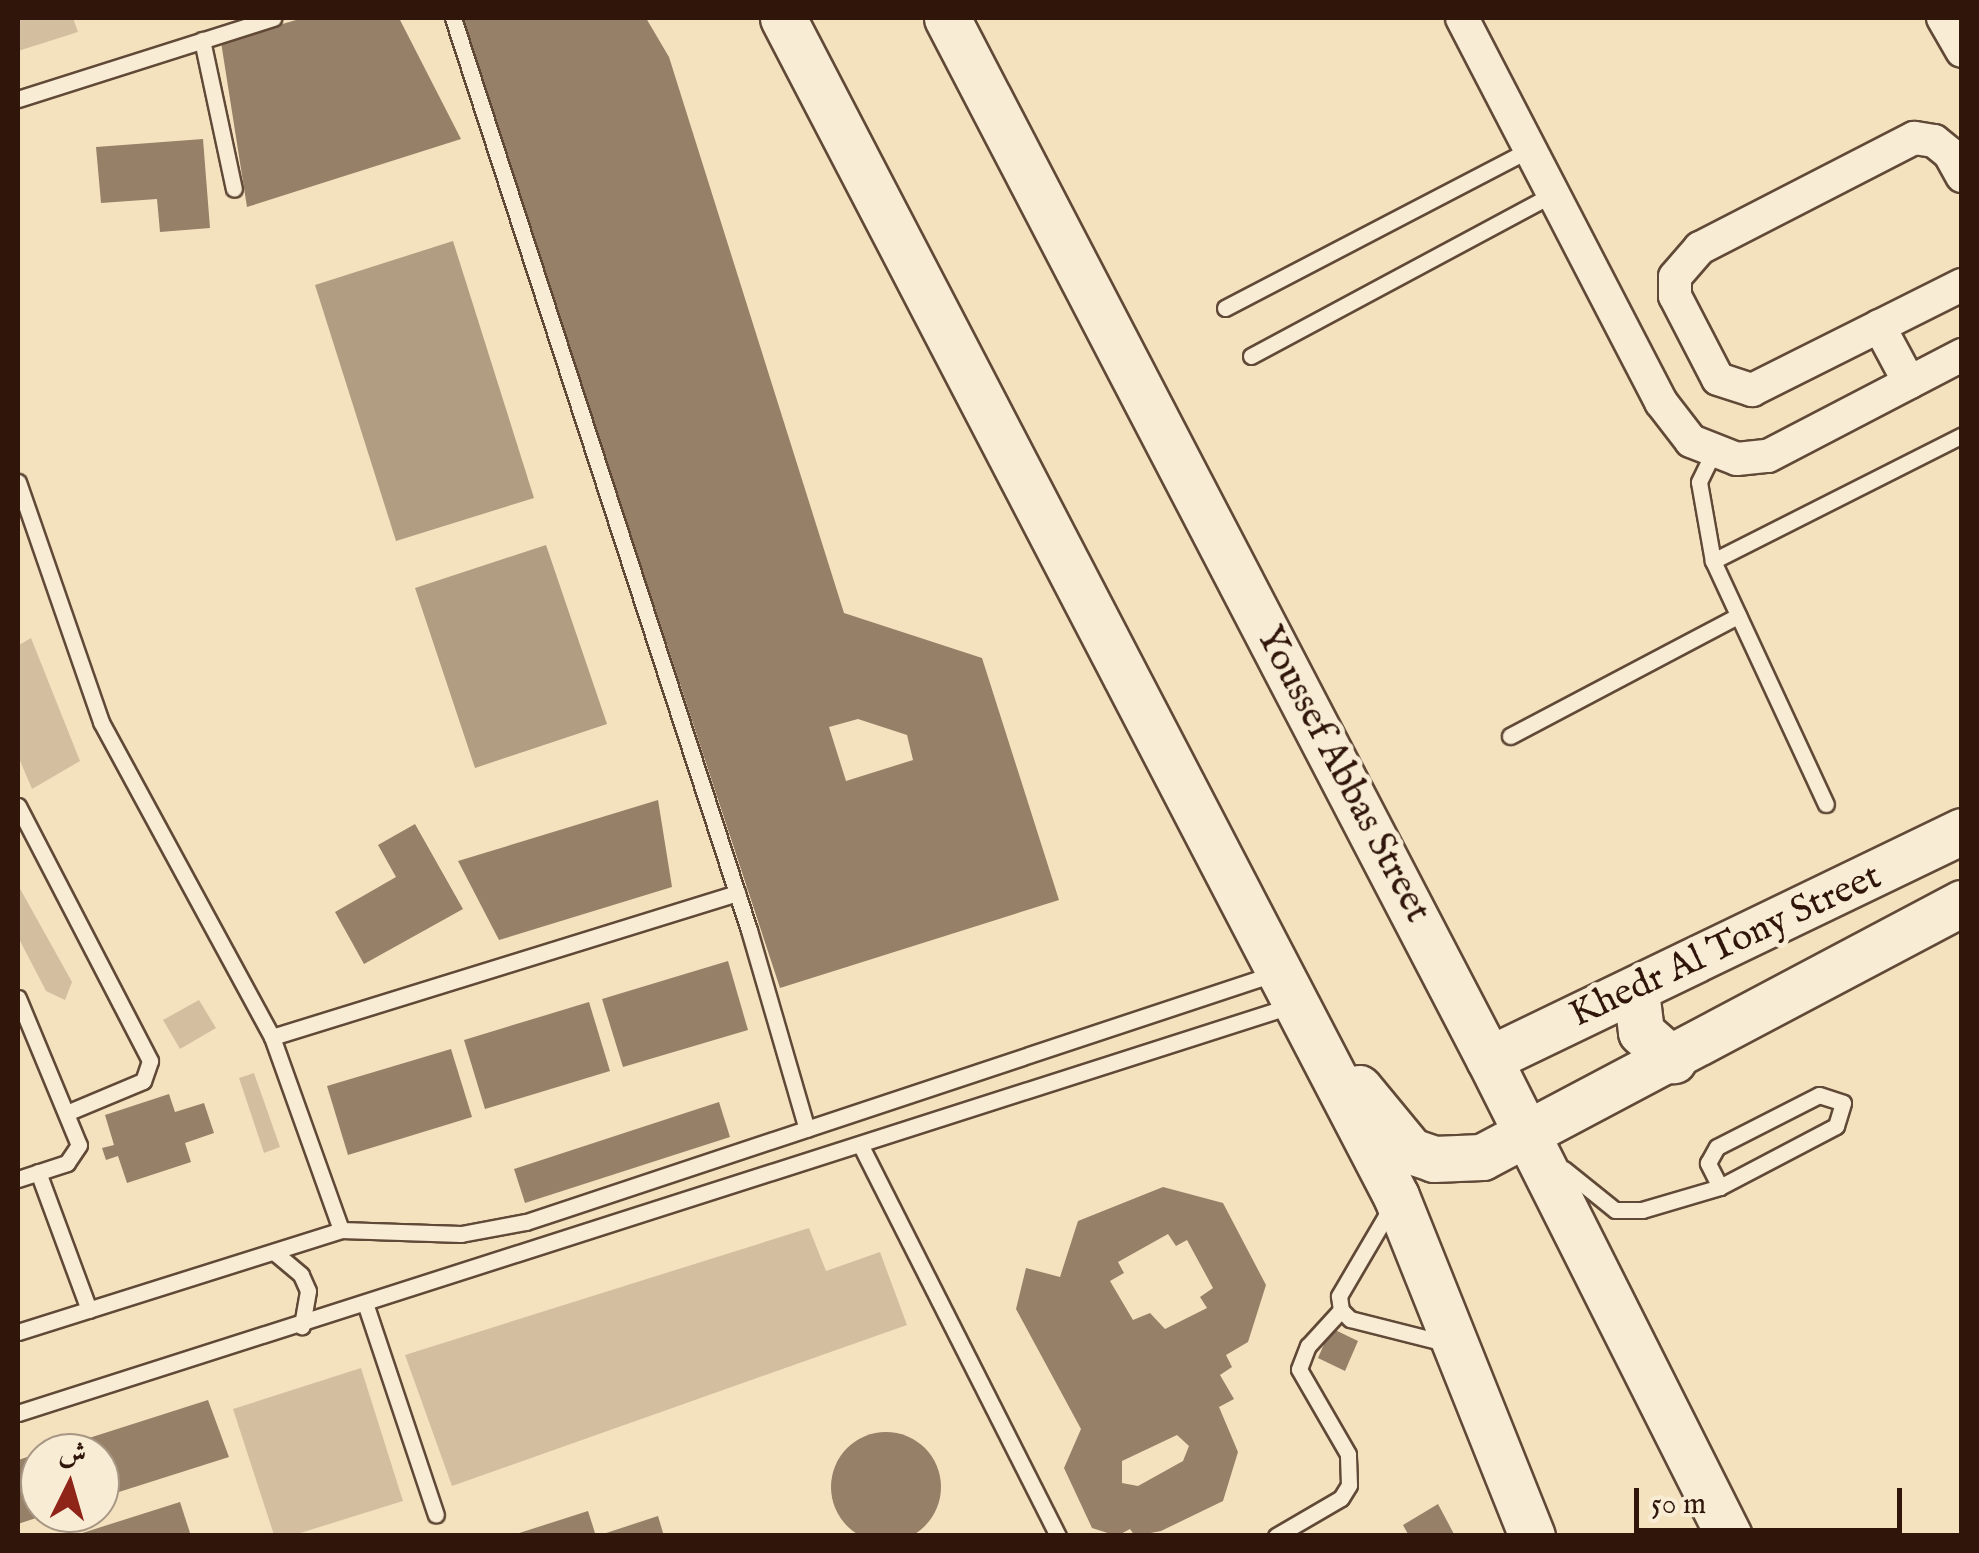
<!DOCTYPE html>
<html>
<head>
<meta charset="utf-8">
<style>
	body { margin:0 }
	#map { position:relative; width:1979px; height:1553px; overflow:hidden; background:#f4e2bf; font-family:"IM FELL English",Amiri,serif }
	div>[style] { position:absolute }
	.green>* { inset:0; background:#d3bfa0 }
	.water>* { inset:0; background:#b19d81 }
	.building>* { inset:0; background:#968068 }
	.round { border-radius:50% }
	.roads { filter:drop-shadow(2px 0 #614937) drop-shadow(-2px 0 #614937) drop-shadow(0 2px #614937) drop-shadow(0 -2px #614937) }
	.lane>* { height:15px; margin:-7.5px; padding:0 7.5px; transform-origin:7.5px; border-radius:7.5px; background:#f8ecd5 }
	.street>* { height:32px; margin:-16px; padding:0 16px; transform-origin:16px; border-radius:16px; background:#f8ecd5 }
	.secondary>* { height:45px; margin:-22.5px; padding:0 22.5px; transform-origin:22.5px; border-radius:22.5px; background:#f8ecd5 }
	span { translate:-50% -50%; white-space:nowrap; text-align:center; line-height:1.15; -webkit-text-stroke:10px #f8ecd5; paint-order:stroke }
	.street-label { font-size:38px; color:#30160a }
	.frame { position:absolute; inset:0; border:20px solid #30160a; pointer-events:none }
	.north { position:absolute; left:20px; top:1433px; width:100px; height:100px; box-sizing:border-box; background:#f8ecd5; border:2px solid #a89684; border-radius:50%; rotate:5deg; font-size:28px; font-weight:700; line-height:40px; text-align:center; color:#30160a }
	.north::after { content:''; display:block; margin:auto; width:35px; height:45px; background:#8f2418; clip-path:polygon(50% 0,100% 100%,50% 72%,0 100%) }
	.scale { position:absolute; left:1634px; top:1488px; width:268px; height:45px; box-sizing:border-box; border:5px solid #30160a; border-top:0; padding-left:12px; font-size:30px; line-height:35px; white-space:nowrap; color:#30160a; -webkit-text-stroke:8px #f8ecd5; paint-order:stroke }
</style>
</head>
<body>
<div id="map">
	<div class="green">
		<div style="clip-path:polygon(18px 18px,73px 18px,78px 32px,18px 51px)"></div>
		<div style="clip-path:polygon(31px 638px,80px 761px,32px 789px,18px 756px,19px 645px)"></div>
		<div style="clip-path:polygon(18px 885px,72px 982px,65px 1000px,46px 991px,18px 937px)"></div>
		<div style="clip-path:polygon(199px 1000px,216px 1028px,180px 1049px,163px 1020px)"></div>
		<div style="clip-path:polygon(254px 1073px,280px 1147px,264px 1153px,239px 1078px)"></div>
		<div style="clip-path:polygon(809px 1228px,826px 1271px,880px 1252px,907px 1325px,452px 1486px,405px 1355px)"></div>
		<div style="clip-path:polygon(361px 1368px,403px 1501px,294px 1535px,274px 1535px,233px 1409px)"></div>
	</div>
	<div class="water">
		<div style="clip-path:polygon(453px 241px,534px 498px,396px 541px,315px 285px)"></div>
		<div style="clip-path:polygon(546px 545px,607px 724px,475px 768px,415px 588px)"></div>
	</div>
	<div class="building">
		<div style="clip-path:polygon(303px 18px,399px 18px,461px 139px,247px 207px,221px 42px)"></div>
		<div style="clip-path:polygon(evenodd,461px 18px,646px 18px,669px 57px,844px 613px,982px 658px,1059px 900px,780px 988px,461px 18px,858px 719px,907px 735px,913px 760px,846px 781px,829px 727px,858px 719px)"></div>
		<div style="clip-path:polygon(203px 139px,210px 228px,160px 232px,157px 199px,101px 203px,96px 147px)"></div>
		<div style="clip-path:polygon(658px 800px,672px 887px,499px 940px,458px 861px)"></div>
		<div style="clip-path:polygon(415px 824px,463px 909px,364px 964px,335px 912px,396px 877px,378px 845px)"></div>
		<div style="clip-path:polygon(728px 961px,748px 1030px,623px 1067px,602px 999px)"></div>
		<div style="clip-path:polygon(589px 1002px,610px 1071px,485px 1109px,464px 1040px)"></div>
		<div style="clip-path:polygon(451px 1049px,472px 1117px,348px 1155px,327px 1086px)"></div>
		<div style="clip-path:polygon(169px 1094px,175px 1112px,204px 1103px,214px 1133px,185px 1143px,191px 1162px,127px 1183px,118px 1156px,106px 1160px,102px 1148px,114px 1145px,105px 1115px)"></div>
		<div style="clip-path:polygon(719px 1102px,730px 1137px,525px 1203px,514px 1169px)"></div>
		<div style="clip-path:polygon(evenodd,1163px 1187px,1223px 1203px,1266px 1285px,1248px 1342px,1226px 1355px,1232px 1367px,1220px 1375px,1234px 1399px,1219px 1407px,1238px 1452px,1223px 1501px,1161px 1531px,1135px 1536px,1130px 1529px,1117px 1536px,1092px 1528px,1064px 1468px,1081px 1429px,1016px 1309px,1026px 1268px,1060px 1277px,1078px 1221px,1163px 1187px,1168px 1234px,1176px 1246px,1187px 1240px,1213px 1288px,1200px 1297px,1207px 1308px,1165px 1329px,1150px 1313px,1133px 1320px,1110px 1281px,1124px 1273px,1118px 1262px,1168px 1234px,1163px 1187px,1177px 1435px,1189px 1446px,1183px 1461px,1138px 1486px,1122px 1483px,1122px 1461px,1177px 1435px)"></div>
		<div style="clip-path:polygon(1331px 1328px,1358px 1341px,1345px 1371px,1318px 1358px)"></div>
		<div style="clip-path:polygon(208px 1400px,229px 1457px,100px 1498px,100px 1453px,42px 1453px)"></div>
		<div class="round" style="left:831px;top:1432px;width:110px;height:110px"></div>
		<div style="clip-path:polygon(40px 1453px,40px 1513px,48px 1514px,18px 1524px,18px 1460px)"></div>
		<div style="clip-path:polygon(180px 1502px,191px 1536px,76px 1536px,76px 1535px)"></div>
		<div style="clip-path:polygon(1438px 1504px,1455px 1536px,1409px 1536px,1403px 1525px)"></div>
		<div style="clip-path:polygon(588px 1511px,596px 1536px,513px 1536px,513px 1535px)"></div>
		<div style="clip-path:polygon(658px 1516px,664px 1536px,600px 1536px,600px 1535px)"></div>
	</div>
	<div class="roads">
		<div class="lane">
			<div style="left:453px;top:18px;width:959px;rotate:72.02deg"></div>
			<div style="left:749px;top:930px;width:207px;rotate:73.8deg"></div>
			<div style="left:202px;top:40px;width:152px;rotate:77.9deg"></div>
			<div style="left:18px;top:99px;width:268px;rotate:-17.6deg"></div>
			<div style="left:1225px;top:308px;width:344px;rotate:-27.5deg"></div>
			<div style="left:1251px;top:356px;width:343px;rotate:-28.2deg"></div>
			<div style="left:1713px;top:453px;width:32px;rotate:116deg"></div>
			<div style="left:1699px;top:482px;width:80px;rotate:80deg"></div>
			<div style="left:1713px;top:561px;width:268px;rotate:65.1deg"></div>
			<div style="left:18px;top:482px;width:254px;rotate:70.9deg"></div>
			<div style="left:101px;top:722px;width:358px;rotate:61.5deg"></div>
			<div style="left:272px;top:1037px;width:205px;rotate:70.3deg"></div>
			<div style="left:1713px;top:561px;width:279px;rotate:-26.8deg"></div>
			<div style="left:1510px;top:736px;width:258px;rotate:-27.8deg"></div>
			<div style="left:18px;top:806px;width:287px;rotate:62.6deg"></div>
			<div style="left:150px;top:1061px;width:21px;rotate:109deg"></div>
			<div style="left:143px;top:1081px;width:80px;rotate:157.3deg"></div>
			<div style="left:18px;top:998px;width:159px;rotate:67.5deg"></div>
			<div style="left:79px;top:1145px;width:22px;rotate:124deg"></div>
			<div style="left:67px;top:1163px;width:52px;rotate:161.9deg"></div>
			<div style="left:272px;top:1037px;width:487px;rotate:-17.2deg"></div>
			<div style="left:862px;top:1148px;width:435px;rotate:63.2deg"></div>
			<div style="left:1564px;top:1169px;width:65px;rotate:38.8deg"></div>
			<div style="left:1615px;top:1210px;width:27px"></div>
			<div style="left:1642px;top:1210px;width:81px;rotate:-16.4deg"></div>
			<div style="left:1720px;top:1187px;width:27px;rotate:-117deg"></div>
			<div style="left:1708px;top:1163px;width:18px;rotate:-61deg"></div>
			<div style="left:1717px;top:1147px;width:114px;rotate:-27deg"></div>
			<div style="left:1819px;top:1095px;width:25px;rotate:18deg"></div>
			<div style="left:1843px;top:1103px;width:24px;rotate:107deg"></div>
			<div style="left:1836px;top:1126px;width:131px;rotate:152.3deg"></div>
			<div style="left:38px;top:1172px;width:147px;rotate:69.7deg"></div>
			<div style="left:1390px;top:1209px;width:101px;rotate:120.4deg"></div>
			<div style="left:1339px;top:1296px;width:14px;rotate:82deg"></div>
			<div style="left:1341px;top:1310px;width:13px;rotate:45deg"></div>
			<div style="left:1350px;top:1319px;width:98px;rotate:14.2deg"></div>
			<div style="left:274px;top:1252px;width:35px;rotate:40deg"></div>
			<div style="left:301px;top:1275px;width:17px;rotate:66deg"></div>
			<div style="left:308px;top:1291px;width:36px;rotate:100deg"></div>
			<div style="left:366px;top:1306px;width:220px;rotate:71.5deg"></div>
			<div style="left:18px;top:1332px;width:339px;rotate:-17.5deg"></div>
			<div style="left:341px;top:1230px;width:120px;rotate:1.9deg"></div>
			<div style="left:461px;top:1234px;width:66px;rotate:-10.5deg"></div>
			<div style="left:526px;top:1222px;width:790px;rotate:-18.37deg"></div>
			<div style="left:18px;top:1413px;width:1336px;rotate:-17.74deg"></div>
			<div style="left:1276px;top:1536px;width:75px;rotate:-30.3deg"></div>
			<div style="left:1341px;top:1498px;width:15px;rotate:-58deg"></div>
			<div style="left:1349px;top:1485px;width:31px;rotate:-92deg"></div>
			<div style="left:1348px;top:1454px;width:98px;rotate:-120deg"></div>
			<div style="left:1299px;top:1369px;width:25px;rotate:-69deg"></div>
			<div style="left:1308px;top:1346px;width:49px;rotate:-47.5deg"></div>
		</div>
		<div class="street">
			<div style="left:1462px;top:18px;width:433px;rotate:62.6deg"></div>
			<div style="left:1661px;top:402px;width:49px;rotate:52.4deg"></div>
			<div style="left:1691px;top:441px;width:49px;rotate:21.4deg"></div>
			<div style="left:1737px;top:459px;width:31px;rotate:-6deg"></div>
			<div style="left:1768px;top:456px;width:219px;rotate:-27.5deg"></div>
			<div style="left:1943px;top:18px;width:38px;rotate:60deg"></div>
			<div style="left:1962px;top:176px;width:26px;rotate:-119deg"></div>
			<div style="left:1949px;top:153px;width:19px;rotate:-141deg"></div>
			<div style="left:1934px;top:141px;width:20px;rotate:-171deg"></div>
			<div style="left:1914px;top:138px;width:241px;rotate:152.8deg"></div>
			<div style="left:1700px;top:248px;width:38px;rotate:131deg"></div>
			<div style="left:1675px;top:277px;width:19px;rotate:90deg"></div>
			<div style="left:1675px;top:296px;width:93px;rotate:62.6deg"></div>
			<div style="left:1718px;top:379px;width:36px;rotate:18deg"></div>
			<div style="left:1752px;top:390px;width:235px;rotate:-26.6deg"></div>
			<div style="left:1879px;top:326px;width:64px;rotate:61.8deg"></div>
		</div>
		<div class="secondary">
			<div style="left:783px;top:18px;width:1328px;rotate:62.51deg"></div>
			<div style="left:1396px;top:1196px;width:366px;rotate:68.2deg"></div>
			<div style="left:947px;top:18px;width:1174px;rotate:62.5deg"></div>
			<div style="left:1489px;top:1059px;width:534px;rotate:63.29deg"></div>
			<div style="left:1636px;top:991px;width:41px;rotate:83deg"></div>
			<div style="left:1641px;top:1032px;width:43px;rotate:41.2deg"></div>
			<div style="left:1489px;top:1059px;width:525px;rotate:-25.74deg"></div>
			<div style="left:1359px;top:1088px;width:82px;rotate:50.5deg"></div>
			<div style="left:1411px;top:1151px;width:24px;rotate:19deg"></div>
			<div style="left:1434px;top:1159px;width:48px;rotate:-2.4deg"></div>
			<div style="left:1482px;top:1157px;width:543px;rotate:-27.89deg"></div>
		</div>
	</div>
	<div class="street-label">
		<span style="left:1342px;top:775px;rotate:62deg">Youssef Abbas Street</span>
		<span style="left:1726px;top:947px;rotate:-25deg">Khedr Al Tony Street</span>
	</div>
	<div class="frame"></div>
	<div class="north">ش</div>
	<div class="scale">50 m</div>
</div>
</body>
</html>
